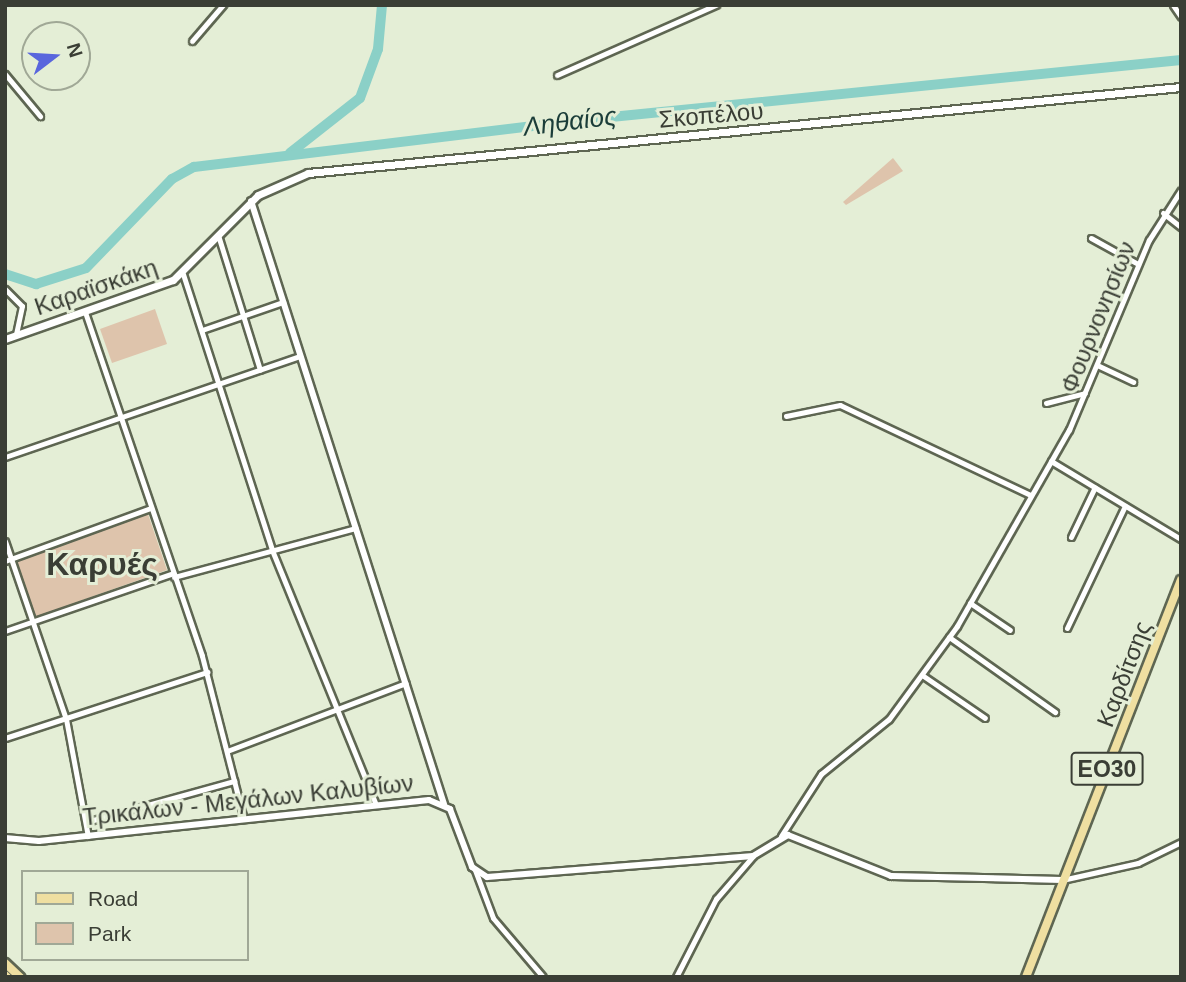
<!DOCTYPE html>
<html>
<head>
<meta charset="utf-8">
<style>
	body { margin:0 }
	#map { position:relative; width:1186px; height:982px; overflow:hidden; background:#e4eed6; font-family:Helvetica,sans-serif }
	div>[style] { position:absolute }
	.green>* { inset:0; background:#dec4ac }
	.river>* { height:10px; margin:-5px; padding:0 5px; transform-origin:5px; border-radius:5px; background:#8bd0c7 }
	.roads { filter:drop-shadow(2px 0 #5e6652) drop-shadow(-2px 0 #5e6652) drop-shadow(0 2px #5e6652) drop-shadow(0 -2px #5e6652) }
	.minor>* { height:5px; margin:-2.5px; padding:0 2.5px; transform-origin:2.5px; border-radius:2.5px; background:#fff }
	.tertiary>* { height:6px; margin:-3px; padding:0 3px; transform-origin:3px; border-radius:3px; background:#fff }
	.secondary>* { height:7px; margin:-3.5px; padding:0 3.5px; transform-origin:3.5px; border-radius:3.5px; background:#fff }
	.primary>* { height:8px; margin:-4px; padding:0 4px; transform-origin:4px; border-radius:4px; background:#efdfa1 }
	span { translate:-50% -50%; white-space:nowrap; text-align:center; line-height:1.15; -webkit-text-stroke:6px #e4eed6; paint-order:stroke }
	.shield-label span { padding:2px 5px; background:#e4eed6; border:2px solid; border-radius:5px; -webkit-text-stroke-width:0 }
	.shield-label { font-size:23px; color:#3a3e35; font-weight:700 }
	.street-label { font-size:24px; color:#3a3e35 }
	.water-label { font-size:26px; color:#1b3d39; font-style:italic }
	.district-label { font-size:32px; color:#3a3e35; font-weight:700 }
	.frame { position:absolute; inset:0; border:7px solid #3a3e35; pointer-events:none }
	.legend { position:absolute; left:21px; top:870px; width:228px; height:91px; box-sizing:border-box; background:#e4eed6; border:2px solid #a0a896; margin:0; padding:9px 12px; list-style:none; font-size:21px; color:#3a3e35 }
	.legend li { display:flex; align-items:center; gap:14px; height:35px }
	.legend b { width:35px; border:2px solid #a0a896 }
	.north { position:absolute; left:21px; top:21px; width:70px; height:70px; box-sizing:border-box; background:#e4eed6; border:2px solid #a0a896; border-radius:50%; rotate:73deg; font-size:19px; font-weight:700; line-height:28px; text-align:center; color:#3a3e35 }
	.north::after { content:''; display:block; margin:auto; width:24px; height:32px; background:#5966dd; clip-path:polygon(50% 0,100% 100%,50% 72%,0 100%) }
</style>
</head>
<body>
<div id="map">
	<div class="green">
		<div style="clip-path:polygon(893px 158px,903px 171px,846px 205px,843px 202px)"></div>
		<div style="clip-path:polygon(155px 309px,167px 344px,112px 363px,100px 329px)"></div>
		<div style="clip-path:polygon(148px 514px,167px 570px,35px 617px,15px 560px)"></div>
	</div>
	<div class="river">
		<div style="left:290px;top:153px;width:89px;rotate:-38.2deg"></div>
		<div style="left:360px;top:98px;width:52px;rotate:-69.8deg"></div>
		<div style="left:378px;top:49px;width:44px;rotate:-84.8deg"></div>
		<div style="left:5px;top:274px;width:33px;rotate:18deg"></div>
		<div style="left:36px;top:284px;width:52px;rotate:-17.7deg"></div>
		<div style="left:86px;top:268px;width:124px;rotate:-46deg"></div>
		<div style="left:172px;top:179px;width:25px;rotate:-29deg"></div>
		<div style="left:194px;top:167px;width:400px;rotate:-6.9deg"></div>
		<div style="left:591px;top:119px;width:593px;rotate:-5.71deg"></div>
	</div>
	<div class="roads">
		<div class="minor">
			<div style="left:1173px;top:5px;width:14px;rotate:56deg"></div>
			<div style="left:192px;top:41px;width:48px;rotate:-49.3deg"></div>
			<div style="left:5px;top:74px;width:55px;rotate:50.2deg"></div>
			<div style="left:557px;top:75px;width:174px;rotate:-23.8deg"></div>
			<div style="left:1163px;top:213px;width:23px;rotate:38deg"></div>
			<div style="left:218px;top:235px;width:141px;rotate:72.7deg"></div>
			<div style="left:1091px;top:238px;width:54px;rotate:29deg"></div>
			<div style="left:183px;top:274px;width:290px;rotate:72.1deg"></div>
			<div style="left:272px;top:550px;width:275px;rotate:67.8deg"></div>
			<div style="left:5px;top:289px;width:24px;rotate:45deg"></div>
			<div style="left:22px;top:306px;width:30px;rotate:102deg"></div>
			<div style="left:85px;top:312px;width:363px;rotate:71.2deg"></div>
			<div style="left:202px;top:656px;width:168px;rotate:75.6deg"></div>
			<div style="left:202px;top:330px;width:86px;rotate:-19.1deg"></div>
			<div style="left:1097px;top:365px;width:40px;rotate:25deg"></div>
			<div style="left:1046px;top:403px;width:40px;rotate:-14.4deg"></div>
			<div style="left:786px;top:416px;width:55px;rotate:-11.5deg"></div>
			<div style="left:840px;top:405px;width:210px;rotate:25.3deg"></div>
			<div style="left:5px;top:457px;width:312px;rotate:-18.9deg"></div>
			<div style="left:1051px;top:461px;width:152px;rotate:31deg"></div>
			<div style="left:1071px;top:537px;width:55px;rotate:-64.4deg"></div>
			<div style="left:5px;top:541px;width:188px;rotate:71.1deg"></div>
			<div style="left:66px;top:719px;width:119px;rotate:79.4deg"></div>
			<div style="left:5px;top:561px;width:155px;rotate:-20deg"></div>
			<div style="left:174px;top:577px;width:188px;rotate:-15.1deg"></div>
			<div style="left:970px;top:603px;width:48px;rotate:34deg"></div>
			<div style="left:1067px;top:628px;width:135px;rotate:-64.6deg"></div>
			<div style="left:5px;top:631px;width:178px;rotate:-19deg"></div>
			<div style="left:949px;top:637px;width:130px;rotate:35.3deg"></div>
			<div style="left:922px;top:675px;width:76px;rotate:34.3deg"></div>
			<div style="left:5px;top:738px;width:213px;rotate:-18.1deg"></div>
			<div style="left:227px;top:751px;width:191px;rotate:-20.8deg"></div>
			<div style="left:86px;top:822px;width:154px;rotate:-15.5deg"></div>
			<div style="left:781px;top:836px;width:74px;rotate:-57.2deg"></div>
			<div style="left:821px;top:774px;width:87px;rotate:-39deg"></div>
			<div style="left:889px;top:719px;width:115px;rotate:-53.8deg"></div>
			<div style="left:957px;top:626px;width:226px;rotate:-60.3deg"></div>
			<div style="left:1069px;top:430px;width:206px;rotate:-67.2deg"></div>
			<div style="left:1149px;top:240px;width:59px;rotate:-57.4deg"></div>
			<div style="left:475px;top:870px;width:51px;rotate:69.4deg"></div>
			<div style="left:493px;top:918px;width:77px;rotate:49.7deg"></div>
			<div style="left:1062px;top:880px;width:78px;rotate:-12.6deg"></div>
			<div style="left:1138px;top:863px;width:48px;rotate:-26deg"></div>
			<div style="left:676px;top:977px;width:88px;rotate:-62.9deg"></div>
			<div style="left:716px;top:899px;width:57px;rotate:-49.3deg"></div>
		</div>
		<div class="tertiary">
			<div style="left:251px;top:201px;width:633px;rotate:72.25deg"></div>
			<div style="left:5px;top:838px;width:34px;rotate:5deg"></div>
			<div style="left:39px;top:841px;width:392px;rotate:-6deg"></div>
			<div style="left:429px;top:800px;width:23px;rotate:23deg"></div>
			<div style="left:450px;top:809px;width:62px;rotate:69.2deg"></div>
			<div style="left:472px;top:867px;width:18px;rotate:34deg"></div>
			<div style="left:487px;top:877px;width:267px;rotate:-4.5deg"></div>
			<div style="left:753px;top:856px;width:41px;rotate:-31deg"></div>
			<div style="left:788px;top:835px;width:111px;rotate:21.7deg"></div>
			<div style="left:891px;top:876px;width:171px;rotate:1.3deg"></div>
		</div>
		<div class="secondary">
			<div style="left:5px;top:339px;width:178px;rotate:-19.4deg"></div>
			<div style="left:173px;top:280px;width:120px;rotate:-45deg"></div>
			<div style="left:258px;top:195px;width:55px;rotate:-23.7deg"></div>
			<div style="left:308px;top:173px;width:877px;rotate:-5.63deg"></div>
		</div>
		<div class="primary">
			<div style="left:5px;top:963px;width:21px;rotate:43deg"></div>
			<div style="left:5px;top:975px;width:3px;rotate:45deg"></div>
			<div style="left:1026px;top:977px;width:426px;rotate:-68.7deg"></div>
		</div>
	</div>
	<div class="shield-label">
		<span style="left:1107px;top:769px">ΕΟ30</span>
	</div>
	<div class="street-label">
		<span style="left:711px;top:115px;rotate:-5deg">Σκοπέλου</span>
		<span style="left:96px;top:287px;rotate:-19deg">Καραϊσκάκη</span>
		<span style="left:1098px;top:317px;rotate:-68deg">Φουρνονησίων</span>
		<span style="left:1124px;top:674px;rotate:-69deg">Καρδίτσης</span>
		<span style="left:248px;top:800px;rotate:-6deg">Τρικάλων - Μεγάλων Καλυβίων</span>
	</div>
	<div class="water-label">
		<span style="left:570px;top:122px;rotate:-7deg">Ληθαίος</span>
	</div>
	<div class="district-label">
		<span style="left:102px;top:564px">Καρυές</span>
	</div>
	<div class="frame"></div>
	<ul class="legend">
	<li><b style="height:9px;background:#efdfa1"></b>Road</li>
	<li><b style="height:19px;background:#dec4ac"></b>Park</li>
	</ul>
	<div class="north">N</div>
</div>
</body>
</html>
